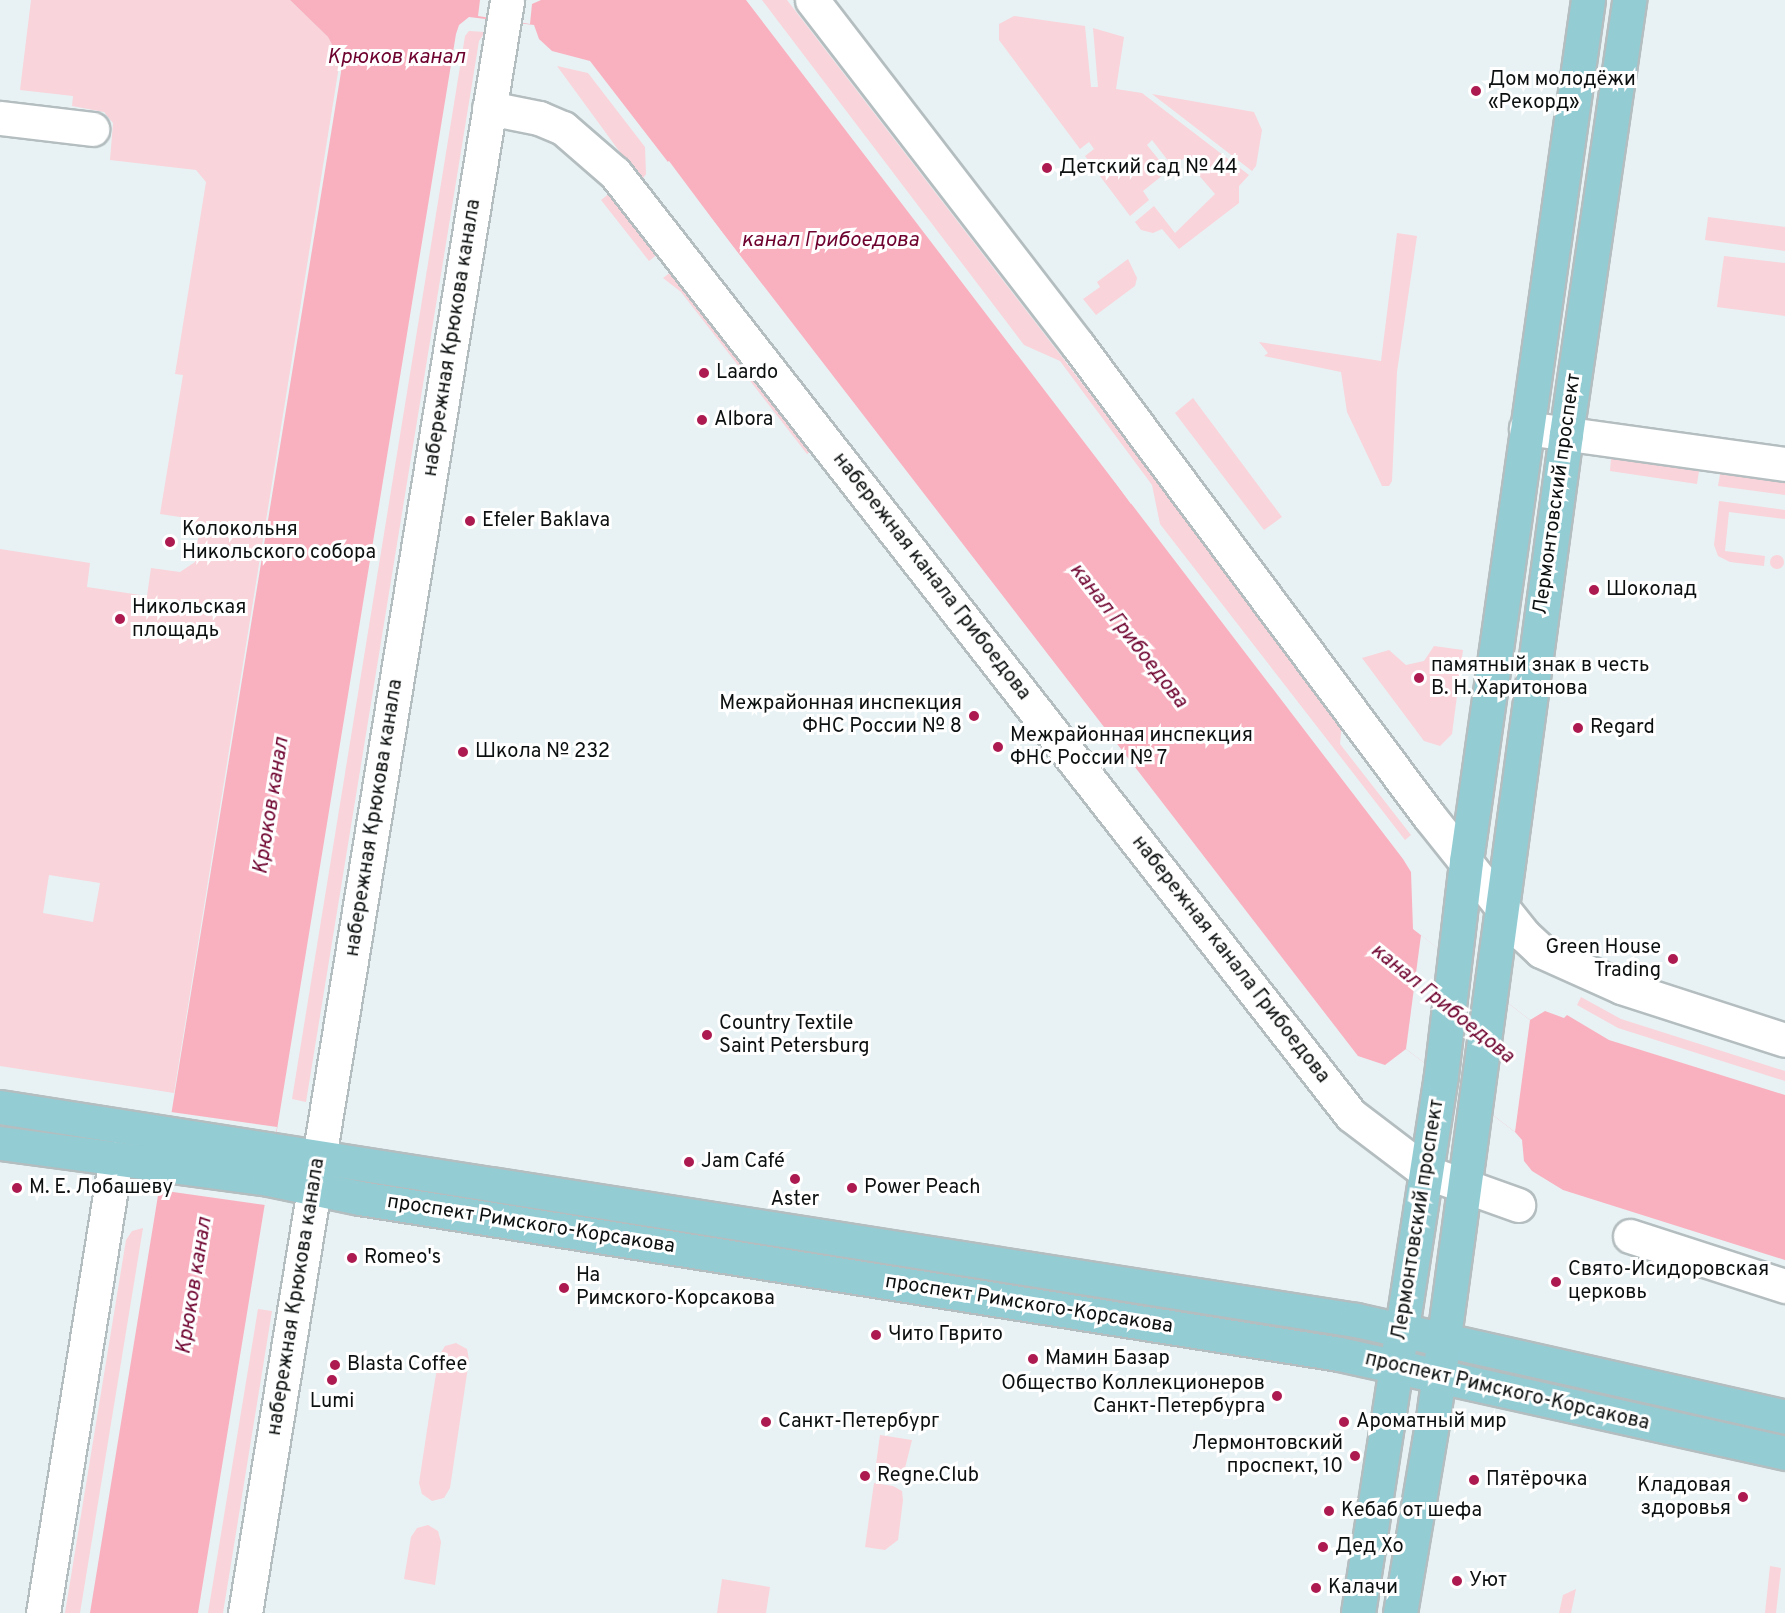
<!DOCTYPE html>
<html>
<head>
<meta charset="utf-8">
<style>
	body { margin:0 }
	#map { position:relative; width:1785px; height:1613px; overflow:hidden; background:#e8f2f4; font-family:Overpass,sans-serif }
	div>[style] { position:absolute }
	.green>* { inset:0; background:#f9d4da }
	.round { border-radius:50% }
	.water>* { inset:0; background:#f9b1bf }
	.pier>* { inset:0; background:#e8f2f4 }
	.roads { filter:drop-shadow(2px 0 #b4bdbf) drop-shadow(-2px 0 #b4bdbf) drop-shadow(0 2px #b4bdbf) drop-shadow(0 -2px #b4bdbf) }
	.minor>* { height:33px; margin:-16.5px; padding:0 16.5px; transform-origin:16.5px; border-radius:16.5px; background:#fff }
	.major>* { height:33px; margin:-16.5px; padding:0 16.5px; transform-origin:16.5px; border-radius:16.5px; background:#94ccd4 }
	.dots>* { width:16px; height:16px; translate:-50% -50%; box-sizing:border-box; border:3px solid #fff; border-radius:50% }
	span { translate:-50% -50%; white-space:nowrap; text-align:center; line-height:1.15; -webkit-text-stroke:6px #fff; paint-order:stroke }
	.poi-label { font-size:20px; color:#0d1010 }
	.left { translate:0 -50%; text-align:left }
	.right { translate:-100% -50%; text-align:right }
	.street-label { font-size:20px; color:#0d1010 }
	.water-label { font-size:21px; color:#6e022e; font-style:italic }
</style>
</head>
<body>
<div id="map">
	<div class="green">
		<div style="clip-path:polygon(evenodd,31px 0,290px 0,328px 37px,340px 60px,174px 1093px,0 1066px,0 549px,90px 563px,87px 587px,147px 596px,151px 568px,180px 572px,195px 562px,199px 531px,187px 518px,160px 514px,183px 375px,175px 374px,206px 182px,196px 170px,110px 160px,113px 123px,104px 112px,72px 106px,73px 96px,20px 90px,31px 0,49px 875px,100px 883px,93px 922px,43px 913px,49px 875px)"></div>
		<div style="clip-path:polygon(762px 0,787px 0,1062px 357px,1342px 724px,1340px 744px,1411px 835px,1405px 840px,1160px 524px,1152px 485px,1060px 361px,1024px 345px)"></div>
		<div style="clip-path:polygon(1014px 16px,1085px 26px,1091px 87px,1098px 87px,1093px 28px,1124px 37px,1116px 89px,1142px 93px,1249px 175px,1239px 186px,1239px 203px,1179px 249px,1162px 229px,1153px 233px,1141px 230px,1135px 222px,1154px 206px,1175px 233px,1215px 194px,1184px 158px,1173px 167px,1152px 140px,1147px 145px,1168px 171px,1143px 191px,1149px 200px,1130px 216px,1085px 156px,1094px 149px,1089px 142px,1080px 149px,999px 40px,999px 24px)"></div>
		<div style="clip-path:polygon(469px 31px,485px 32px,479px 41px,306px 1102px,292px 1099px,465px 36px)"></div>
		<div style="clip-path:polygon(557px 66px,588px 73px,645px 147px,646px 174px,641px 181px)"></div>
		<div style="clip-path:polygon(1152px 94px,1254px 112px,1262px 130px,1256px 166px,1252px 171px)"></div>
		<div style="clip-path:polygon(610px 193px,658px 254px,649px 261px,601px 200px)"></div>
		<div style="clip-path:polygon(1708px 217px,1785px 227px,1785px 251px,1705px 240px)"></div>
		<div style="clip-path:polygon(1397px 233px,1417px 236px,1397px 372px,1392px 481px,1389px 486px,1382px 486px,1347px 412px,1341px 372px,1264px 356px,1268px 353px,1259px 342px,1381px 361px)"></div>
		<div style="clip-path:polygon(1724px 256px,1785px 263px,1785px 316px,1717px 307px)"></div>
		<div style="clip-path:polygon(1128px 259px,1137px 278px,1135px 286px,1096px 315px,1083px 299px,1100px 287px,1097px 282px)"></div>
		<div style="clip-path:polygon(672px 271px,811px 451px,807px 454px,681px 292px,663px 278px)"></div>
		<div style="clip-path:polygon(1193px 398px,1282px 517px,1264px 530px,1175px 413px)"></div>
		<div style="clip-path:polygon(1611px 458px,1699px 471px,1697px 484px,1610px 471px)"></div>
		<div style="clip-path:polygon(1720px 474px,1785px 483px,1785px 495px,1718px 486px)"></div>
		<div style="clip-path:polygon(1719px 501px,1785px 510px,1785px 519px,1729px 512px,1725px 551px,1765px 556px,1764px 566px,1730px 562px,1718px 556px,1714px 545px)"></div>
		<div class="round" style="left:1770px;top:555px;width:14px;height:14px"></div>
		<div style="clip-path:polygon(1434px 646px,1463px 650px,1452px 734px,1440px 746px,1424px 741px,1362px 658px,1389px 650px,1406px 665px,1424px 661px)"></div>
		<div style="clip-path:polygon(1581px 997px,1621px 1019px,1785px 1071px,1785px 1081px,1618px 1028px,1577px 1005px)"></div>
		<div style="clip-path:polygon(143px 1228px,80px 1613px,65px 1613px,126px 1240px,132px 1231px)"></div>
		<div style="clip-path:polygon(258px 1309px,272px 1311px,223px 1613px,208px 1613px)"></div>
		<div style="clip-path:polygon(456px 1343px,467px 1349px,469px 1360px,450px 1488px,444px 1498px,432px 1501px,422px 1494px,419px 1483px,429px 1417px,439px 1356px,445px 1346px)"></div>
		<div style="clip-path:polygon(880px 1435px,912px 1440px,904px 1472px,895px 1475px,875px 1472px)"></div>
		<div style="clip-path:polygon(874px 1483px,893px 1486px,902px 1491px,903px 1500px,898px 1540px,885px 1550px,865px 1547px)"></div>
		<div style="clip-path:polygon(428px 1525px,438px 1531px,441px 1542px,435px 1585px,404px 1579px,411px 1537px,417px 1528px)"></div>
		<div style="clip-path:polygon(1770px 1566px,1781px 1568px,1776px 1613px,1765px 1613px)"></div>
		<div style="clip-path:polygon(722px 1579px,770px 1587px,766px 1613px,717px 1613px)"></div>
		<div style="clip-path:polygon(1576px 1589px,1571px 1613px,1559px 1613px,1563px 1595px)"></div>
	</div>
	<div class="water">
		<div style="clip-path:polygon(290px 0,746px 0,1403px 859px,1411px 872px,1413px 929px,1530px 1020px,1545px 1011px,1564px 1018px,1567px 1015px,1609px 1040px,1785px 1095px,1785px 1260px,1563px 1190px,1532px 1171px,1524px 1161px,1522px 1140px,1515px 1132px,1406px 1049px,1385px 1065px,1358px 1056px,590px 61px,552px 51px,539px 39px,534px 25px,469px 17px,459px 25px,456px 34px,198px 1613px,90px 1613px,341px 72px,340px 60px,328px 37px)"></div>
	</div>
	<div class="pier">
		<div style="clip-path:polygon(480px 0,541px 0,532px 4px,530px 24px,478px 16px)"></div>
		<div style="clip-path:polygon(669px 161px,760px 283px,758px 285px,666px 163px)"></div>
		<div style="clip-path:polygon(1041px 380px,1133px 502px,1131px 504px)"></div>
		<div style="clip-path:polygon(1421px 935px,1530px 1020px,1515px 1132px,1406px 1049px)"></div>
		<div style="clip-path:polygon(171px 1112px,277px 1127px,265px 1205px,159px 1190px)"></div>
	</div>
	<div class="roads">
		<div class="minor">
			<div style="left:812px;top:0;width:434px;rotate:52.4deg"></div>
			<div style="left:1077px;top:344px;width:589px;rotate:53.29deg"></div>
			<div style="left:1429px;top:816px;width:152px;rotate:51.4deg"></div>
			<div style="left:1524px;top:935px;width:23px;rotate:43deg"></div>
			<div style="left:1541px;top:951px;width:88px;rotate:24.2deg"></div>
			<div style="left:1621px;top:987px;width:172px;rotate:17.9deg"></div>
			<div style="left:489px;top:108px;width:51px;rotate:11.3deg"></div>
			<div style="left:539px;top:118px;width:26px;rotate:23deg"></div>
			<div style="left:563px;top:128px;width:69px;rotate:40.9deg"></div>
			<div style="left:615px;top:173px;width:1195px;rotate:52deg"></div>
			<div style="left:1351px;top:1115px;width:94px;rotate:37.2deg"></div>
			<div style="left:1426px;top:1172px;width:98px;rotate:19.7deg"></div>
			<div style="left:0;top:118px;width:93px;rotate:6.8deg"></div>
			<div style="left:1526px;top:428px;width:261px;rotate:7.9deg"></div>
			<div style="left:1630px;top:1236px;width:163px;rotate:17.9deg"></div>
			<div style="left:43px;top:1613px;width:460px;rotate:-80.9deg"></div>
			<div style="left:245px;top:1613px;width:1634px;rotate:-80.77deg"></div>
		</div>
		<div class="major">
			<div style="left:0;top:1107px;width:1373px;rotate:8.93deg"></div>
			<div style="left:1356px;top:1320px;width:440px;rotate:12.7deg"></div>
			<div style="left:0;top:1143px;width:271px;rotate:7.6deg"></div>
			<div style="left:269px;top:1179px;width:93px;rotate:11.8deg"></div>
			<div style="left:360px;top:1198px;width:991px;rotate:9.05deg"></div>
			<div style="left:1339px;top:1354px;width:457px;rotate:12.5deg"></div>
			<div style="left:1358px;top:1613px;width:544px;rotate:-81.23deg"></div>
			<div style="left:1441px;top:1075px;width:215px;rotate:-83.3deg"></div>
			<div style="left:1466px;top:861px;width:870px;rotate:-81.94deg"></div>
			<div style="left:1400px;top:1613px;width:198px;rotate:-80.4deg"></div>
			<div style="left:1433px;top:1418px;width:993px;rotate:-82.3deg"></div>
			<div style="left:1566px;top:434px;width:439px;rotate:-81.7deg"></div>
		</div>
	</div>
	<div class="dots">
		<div style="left:1476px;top:91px;background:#ac1a50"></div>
		<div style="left:1047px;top:168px;background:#ac1a50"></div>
		<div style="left:704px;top:373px;background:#ac1a50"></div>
		<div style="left:702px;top:420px;background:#ac1a50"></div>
		<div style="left:470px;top:521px;background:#ac1a50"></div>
		<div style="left:170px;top:542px;background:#ac1a50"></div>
		<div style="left:1594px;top:590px;background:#ac1a50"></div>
		<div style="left:120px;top:619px;background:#ac1a50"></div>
		<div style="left:1419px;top:678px;background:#ac1a50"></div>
		<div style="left:974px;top:716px;background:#ac1a50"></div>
		<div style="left:1578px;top:728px;background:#ac1a50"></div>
		<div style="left:998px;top:747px;background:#ac1a50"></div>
		<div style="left:463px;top:752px;background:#ac1a50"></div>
		<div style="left:1673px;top:959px;background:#ac1a50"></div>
		<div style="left:707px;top:1035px;background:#ac1a50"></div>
		<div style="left:689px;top:1162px;background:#ac1a50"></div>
		<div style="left:795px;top:1179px;background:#ac1a50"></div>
		<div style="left:17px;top:1188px;background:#ac1a50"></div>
		<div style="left:852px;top:1188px;background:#ac1a50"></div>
		<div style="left:352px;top:1258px;background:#ac1a50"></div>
		<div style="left:1556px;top:1282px;background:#ac1a50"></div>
		<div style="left:564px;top:1288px;background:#ac1a50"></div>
		<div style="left:876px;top:1335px;background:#ac1a50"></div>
		<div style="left:1033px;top:1359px;background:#ac1a50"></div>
		<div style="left:335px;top:1365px;background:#ac1a50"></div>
		<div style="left:332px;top:1380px;background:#ac1a50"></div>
		<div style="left:1277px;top:1396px;background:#ac1a50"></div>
		<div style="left:766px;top:1422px;background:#ac1a50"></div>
		<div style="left:1344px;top:1422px;background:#ac1a50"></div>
		<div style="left:1355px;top:1456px;background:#ac1a50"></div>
		<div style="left:865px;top:1476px;background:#ac1a50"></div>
		<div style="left:1474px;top:1480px;background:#ac1a50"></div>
		<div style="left:1743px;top:1497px;background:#ac1a50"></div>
		<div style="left:1329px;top:1511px;background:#ac1a50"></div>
		<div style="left:1323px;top:1547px;background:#ac1a50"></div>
		<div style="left:1457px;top:1581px;background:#ac1a50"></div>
		<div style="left:1316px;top:1588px;background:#ac1a50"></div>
	</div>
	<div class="poi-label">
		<span class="left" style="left:1488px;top:92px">Дом молодёжи<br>«Рекорд»</span>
		<span class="left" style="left:1059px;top:168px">Детский сад № 44</span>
		<span class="left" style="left:716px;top:373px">Laardo</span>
		<span class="left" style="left:714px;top:420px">Albora</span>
		<span class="left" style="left:482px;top:521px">Efeler Baklava</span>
		<span class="left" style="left:182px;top:542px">Колокольня<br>Никольского собора</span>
		<span class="left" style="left:1606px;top:590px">Шоколад</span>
		<span class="left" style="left:132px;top:620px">Никольская<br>площадь</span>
		<span class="left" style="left:1431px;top:678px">памятный знак в честь<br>В. Н. Харитонова</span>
		<span class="right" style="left:962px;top:716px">Межрайонная инспекция<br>ФНС России № 8</span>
		<span class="left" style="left:1590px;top:728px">Regard</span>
		<span class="left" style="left:1010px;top:748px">Межрайонная инспекция<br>ФНС России № 7</span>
		<span class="left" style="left:475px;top:752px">Школа № 232</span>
		<span class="right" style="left:1661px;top:960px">Green House<br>Trading</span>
		<span class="left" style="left:719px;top:1036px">Country Textile<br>Saint Petersburg</span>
		<span class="left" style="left:701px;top:1162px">Jam Café</span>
		<span class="left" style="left:29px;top:1188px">М. Е. Лобашеву</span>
		<span class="left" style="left:864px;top:1188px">Power Peach</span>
		<span style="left:795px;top:1200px">Aster</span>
		<span class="left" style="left:364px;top:1258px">Romeo's</span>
		<span class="left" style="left:1568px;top:1282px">Свято-Исидоровская<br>церковь</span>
		<span class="left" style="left:576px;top:1288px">На<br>Римского-Корсакова</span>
		<span class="left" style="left:888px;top:1335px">Чито Гврито</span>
		<span class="left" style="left:1045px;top:1359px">Мамин Базар</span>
		<span class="left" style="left:347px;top:1365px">Blasta Coffee</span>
		<span class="right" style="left:1265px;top:1396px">Общество Коллекционеров<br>Санкт-Петербурга</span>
		<span style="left:332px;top:1402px">Lumi</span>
		<span class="left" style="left:778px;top:1422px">Санкт-Петербург</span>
		<span class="left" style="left:1356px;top:1422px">Ароматный мир</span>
		<span class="right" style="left:1343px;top:1456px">Лермонтовский<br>проспект, 10</span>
		<span class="left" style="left:877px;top:1476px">Regne.Club</span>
		<span class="left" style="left:1486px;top:1480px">Пятёрочка</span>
		<span class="right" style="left:1731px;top:1498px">Кладовая<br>здоровья</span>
		<span class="left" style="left:1341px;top:1511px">Кебаб от шефа</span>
		<span class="left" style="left:1335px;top:1547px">Дед Хо</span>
		<span class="left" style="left:1469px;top:1581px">Уют</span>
		<span class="left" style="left:1328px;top:1588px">Калачи</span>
	</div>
	<div class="street-label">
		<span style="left:453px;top:338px;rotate:-81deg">набережная Крюкова канала</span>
		<span style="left:1558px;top:494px;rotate:-82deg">Лермонтовский проспект</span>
		<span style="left:931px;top:577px;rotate:52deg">набережная канала Грибоедова</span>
		<span style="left:375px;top:818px;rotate:-81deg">набережная Крюкова канала</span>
		<span style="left:1230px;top:960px;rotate:52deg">набережная канала Грибоедова</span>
		<span style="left:1419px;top:1220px;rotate:-81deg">Лермонтовский проспект</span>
		<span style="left:531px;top:1225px;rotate:9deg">проспект Римского-Корсакова</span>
		<span style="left:297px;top:1297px;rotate:-81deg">набережная Крюкова канала</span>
		<span style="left:1029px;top:1305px;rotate:9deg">проспект Римского-Корсакова</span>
		<span style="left:1507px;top:1392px;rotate:13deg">проспект Римского-Корсакова</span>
	</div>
	<div class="water-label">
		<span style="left:396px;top:58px">Крюков канал</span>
		<span style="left:830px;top:241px">канал Грибоедова</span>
		<span style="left:1128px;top:636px;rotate:52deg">канал Грибоедова</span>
		<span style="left:272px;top:806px;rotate:-81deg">Крюков канал</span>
		<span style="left:1442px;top:1004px;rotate:39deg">канал Грибоедова</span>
		<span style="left:195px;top:1286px;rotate:-81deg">Крюков канал</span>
	</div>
</div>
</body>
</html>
